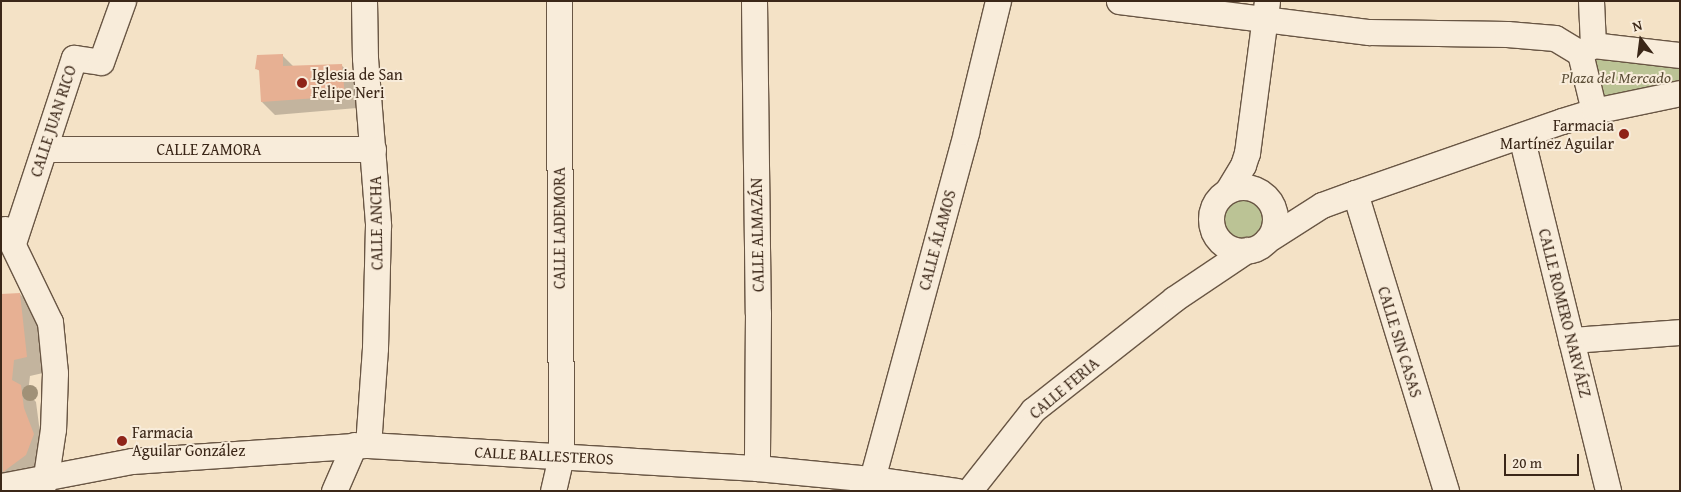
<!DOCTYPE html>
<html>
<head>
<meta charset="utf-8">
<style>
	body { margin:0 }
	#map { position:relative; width:1681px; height:492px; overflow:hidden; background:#f4e2c6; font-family:"Gentium Book Plus",serif }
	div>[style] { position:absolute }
	.green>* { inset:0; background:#bbc395 }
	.round { border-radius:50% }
	.shadow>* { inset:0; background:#0003 }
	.building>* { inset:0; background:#e7b093 }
	.roads { filter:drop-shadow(1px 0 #695644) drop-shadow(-1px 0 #695644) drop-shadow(0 1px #695644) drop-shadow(0 -1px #695644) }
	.minor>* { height:25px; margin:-12.5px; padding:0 12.5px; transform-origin:12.5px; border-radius:12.5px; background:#f8ecda }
	.minor>.ring { margin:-12.5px; padding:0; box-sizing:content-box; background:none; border:25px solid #f8ecda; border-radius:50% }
	.trees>* { width:16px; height:16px; margin:-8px; border-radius:50%; background:#a09177 }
	.dots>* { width:14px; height:14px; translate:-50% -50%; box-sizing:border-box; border:2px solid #f8ecda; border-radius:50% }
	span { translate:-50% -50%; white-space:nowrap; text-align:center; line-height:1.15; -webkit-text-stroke:4px #f8ecda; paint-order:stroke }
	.poi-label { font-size:16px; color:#3b2718 }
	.left { translate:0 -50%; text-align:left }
	.right { translate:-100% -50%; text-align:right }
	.park-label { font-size:16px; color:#5b4e37; font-style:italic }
	.street-label { font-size:16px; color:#3b2718 }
	.frame { position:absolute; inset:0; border:2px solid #3b2718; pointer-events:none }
	.north { position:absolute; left:1616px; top:15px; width:50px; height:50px; -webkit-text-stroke:4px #f8ecda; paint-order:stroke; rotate:345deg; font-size:14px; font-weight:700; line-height:20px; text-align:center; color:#3b2718 }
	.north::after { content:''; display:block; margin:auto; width:18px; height:22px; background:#3b2718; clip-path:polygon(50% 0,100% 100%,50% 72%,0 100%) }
	.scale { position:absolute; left:1504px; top:454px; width:75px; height:22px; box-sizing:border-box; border:2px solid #3b2718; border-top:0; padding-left:6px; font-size:15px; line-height:18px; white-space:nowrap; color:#3b2718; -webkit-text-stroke:4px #f8ecda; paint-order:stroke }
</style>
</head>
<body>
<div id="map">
	<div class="green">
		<div style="clip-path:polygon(1593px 45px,1680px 55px,1680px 93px,1594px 111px)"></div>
		<div class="round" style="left:1222px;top:198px;width:42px;height:42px"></div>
	</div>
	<div class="shadow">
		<div style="clip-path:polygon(283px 56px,294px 67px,341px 65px,355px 78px,357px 108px,275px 115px,262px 102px,261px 72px,257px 69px)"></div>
		<div style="clip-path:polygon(20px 294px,35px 310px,43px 373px,30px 376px,28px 393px,36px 402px,39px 425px,49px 450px,41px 471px,1px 485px,1px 296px)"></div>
	</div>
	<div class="building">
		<div style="clip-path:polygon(283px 54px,283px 66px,342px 64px,345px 96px,261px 102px,259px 70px,255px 69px,257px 55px)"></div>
		<div style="clip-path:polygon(20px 293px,27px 357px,14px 360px,12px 380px,21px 385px,24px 408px,34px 434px,26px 455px,3px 472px,1px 294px)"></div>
	</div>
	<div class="roads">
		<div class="minor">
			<div style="left:364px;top:1px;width:57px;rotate:89deg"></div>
			<div style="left:365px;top:58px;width:168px;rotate:85.5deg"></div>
			<div style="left:378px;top:225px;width:123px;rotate:91.4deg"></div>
			<div style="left:375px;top:348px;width:97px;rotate:94.1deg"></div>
			<div style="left:754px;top:1px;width:312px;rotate:89.3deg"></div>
			<div style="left:758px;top:313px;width:155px;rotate:90.4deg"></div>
			<div style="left:1119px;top:1px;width:252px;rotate:7.1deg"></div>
			<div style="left:1369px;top:32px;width:138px;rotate:0.8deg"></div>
			<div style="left:1507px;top:34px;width:48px;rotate:4.8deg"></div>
			<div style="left:1555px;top:38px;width:29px;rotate:31deg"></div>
			<div style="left:1580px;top:53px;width:15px;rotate:-32deg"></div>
			<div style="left:1593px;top:45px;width:88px;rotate:6.6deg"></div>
			<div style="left:1591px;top:1px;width:44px;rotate:87.4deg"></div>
			<div style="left:1580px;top:53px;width:60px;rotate:76.4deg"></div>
			<div style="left:1521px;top:136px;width:366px;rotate:76.2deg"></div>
			<div style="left:44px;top:149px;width:329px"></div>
			<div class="ring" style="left:1211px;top:187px;width:39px;height:39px"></div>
			<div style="left:1228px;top:190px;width:29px;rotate:-59deg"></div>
			<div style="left:1243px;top:165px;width:13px;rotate:-72deg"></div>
			<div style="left:1247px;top:153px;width:153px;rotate:-82.5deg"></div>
			<div style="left:1355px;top:193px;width:312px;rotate:73deg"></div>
			<div style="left:5px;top:229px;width:103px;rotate:64.2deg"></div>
			<div style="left:50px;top:322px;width:51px;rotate:84.4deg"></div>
			<div style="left:55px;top:373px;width:56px;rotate:92deg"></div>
			<div style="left:53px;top:429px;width:48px;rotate:98.5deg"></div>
			<div style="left:46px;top:476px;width:16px;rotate:108deg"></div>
			<div style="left:1267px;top:240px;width:65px;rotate:-32.5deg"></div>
			<div style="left:1322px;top:205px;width:35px;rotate:-20deg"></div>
			<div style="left:1355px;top:193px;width:219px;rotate:-19.2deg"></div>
			<div style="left:1562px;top:121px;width:34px;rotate:-17deg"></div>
			<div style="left:1594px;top:111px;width:88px;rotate:-11.8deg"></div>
			<div style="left:13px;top:243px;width:195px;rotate:-71.8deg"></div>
			<div style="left:74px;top:58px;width:27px;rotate:8deg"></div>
			<div style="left:101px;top:62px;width:65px;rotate:-70.2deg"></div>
			<div style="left:1571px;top:340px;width:109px;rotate:-4.2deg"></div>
			<div style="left:872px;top:479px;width:360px;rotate:-74.8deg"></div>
			<div style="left:966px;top:132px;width:135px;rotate:-76.3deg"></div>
			<div style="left:1px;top:486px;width:133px;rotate:-10.8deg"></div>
			<div style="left:132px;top:461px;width:237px;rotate:-3.9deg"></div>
			<div style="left:368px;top:445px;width:390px;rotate:3.4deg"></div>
			<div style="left:757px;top:468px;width:116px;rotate:5.5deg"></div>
			<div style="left:872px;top:479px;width:85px;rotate:8.1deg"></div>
			<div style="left:334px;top:491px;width:50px;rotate:-66.5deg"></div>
			<div style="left:553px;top:491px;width:37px;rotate:-77deg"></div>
			<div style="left:561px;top:455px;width:454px;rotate:-90.3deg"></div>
			<div style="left:969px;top:491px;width:103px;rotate:-51.7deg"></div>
			<div style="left:1033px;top:410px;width:179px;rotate:-38.2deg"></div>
			<div style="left:1174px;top:299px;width:88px;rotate:-33.9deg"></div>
		</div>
	</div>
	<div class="trees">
		<div style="left:30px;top:393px"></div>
	</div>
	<div class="dots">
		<div style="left:302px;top:83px;background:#8f2418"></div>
		<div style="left:1624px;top:134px;background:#8f2418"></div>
		<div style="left:122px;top:441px;background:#8f2418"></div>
	</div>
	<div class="poi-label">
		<span class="left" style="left:312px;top:83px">Iglesia de San<br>Felipe Neri</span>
		<span class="right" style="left:1614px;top:134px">Farmacia<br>Martínez Aguilar</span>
		<span class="left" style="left:132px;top:441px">Farmacia<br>Aguilar González</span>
	</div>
	<div class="park-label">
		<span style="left:1616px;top:77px">Plaza del Mercado</span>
	</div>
	<div class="street-label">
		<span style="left:53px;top:121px;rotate:-72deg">CALLE JUAN RICO</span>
		<span style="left:209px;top:149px">CALLE ZAMORA</span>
		<span style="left:376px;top:223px;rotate:-91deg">CALLE ANCHA</span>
		<span style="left:559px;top:228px;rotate:-90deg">CALLE LADEMORA</span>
		<span style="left:757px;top:235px;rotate:-91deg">CALLE ALMAZÁN</span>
		<span style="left:937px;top:240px;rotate:-75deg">CALLE ÁLAMOS</span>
		<span style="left:1565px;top:313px;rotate:76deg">CALLE ROMERO NARVÁEZ</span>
		<span style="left:1400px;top:342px;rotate:73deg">CALLE SIN CASAS</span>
		<span style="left:1064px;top:388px;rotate:-40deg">CALLE FERIA</span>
		<span style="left:544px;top:455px;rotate:3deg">CALLE BALLESTEROS</span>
	</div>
	<div class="frame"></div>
	<div class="north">N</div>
	<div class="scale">20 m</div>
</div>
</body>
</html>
